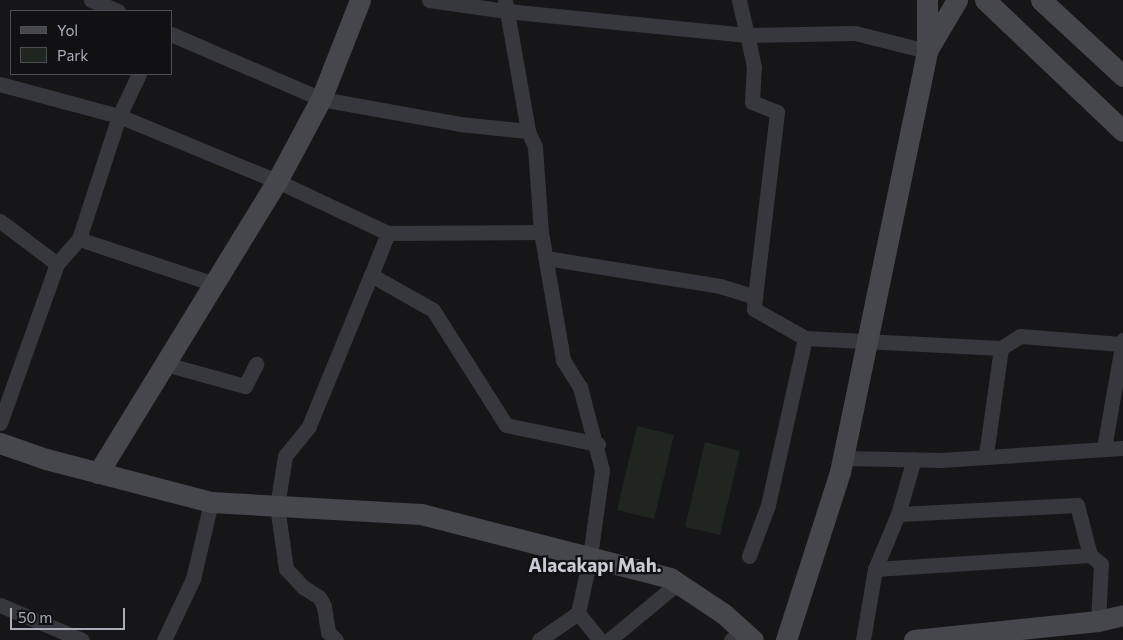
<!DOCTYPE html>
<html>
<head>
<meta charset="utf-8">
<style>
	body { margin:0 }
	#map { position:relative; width:1123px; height:640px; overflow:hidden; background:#161618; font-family:Commissioner,sans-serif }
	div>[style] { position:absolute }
	.green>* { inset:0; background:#1e261f }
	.street>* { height:15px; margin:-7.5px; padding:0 7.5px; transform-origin:7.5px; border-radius:7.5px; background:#37383d }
	.secondary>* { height:21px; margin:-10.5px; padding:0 10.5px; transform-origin:10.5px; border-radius:10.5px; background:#45474d }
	span { translate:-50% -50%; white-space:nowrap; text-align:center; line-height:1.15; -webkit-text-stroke:4.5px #111113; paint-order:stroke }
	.district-label { font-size:19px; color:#c9ccd4; font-weight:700 }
	.legend { position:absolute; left:10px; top:10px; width:162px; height:65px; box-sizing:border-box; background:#111113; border:1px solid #4d4f55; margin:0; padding:6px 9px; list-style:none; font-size:15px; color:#a8adb8 }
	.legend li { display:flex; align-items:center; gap:10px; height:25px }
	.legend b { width:25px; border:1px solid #4d4f55 }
	.scale { position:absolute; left:10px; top:608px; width:115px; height:22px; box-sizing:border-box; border:2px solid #a8adb8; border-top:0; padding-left:6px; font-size:15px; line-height:18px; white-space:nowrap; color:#a8adb8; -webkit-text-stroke:4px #111113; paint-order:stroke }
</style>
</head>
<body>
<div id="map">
	<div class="green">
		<div style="clip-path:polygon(637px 426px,674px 435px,654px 519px,617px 510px)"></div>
		<div style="clip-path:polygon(705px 442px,740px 451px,720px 535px,685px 527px)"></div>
	</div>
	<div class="street">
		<div style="left:91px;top:0;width:29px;rotate:22deg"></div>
		<div style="left:429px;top:0;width:78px;rotate:8.1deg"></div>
		<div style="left:506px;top:11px;width:242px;rotate:5.7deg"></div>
		<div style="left:747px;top:35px;width:36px;rotate:-103deg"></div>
		<div style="left:505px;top:0;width:133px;rotate:80deg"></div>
		<div style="left:171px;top:34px;width:163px;rotate:23.4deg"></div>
		<div style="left:321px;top:99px;width:141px;rotate:10.2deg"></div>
		<div style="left:460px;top:124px;width:68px;rotate:5.9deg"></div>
		<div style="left:528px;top:131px;width:17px;rotate:66deg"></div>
		<div style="left:535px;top:147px;width:85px;rotate:86deg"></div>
		<div style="left:541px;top:232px;width:130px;rotate:80.2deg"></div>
		<div style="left:563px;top:360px;width:32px;rotate:58deg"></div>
		<div style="left:580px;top:387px;width:86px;rotate:75.2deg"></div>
		<div style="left:602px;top:470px;width:88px;rotate:97.9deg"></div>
		<div style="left:590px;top:557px;width:57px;rotate:102.1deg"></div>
		<div style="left:578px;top:613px;width:35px;rotate:51deg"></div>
		<div style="left:0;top:84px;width:123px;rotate:15.1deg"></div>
		<div style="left:119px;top:116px;width:171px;rotate:22.4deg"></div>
		<div style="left:277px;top:181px;width:123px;rotate:25.1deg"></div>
		<div style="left:388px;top:233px;width:45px;rotate:112deg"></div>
		<div style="left:0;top:221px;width:71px;rotate:37deg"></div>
		<div style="left:388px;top:233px;width:153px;rotate:-0.4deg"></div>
		<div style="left:79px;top:239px;width:129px;rotate:-72deg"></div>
		<div style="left:119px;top:116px;width:47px;rotate:-64.5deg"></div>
		<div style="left:546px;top:258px;width:176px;rotate:9.1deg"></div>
		<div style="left:720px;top:286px;width:37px;rotate:17deg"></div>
		<div style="left:755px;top:297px;width:186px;rotate:-83.2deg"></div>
		<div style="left:777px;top:112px;width:27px;rotate:-158deg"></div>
		<div style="left:752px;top:102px;width:35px;rotate:-87deg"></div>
		<div style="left:754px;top:67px;width:33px;rotate:-102deg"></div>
		<div style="left:747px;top:35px;width:108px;rotate:-1.1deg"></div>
		<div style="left:855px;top:33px;width:74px;rotate:14deg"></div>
		<div style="left:755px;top:297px;width:12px;rotate:95deg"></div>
		<div style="left:754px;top:309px;width:59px;rotate:29.6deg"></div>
		<div style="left:805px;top:338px;width:196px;rotate:2.9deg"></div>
		<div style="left:1001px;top:348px;width:108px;rotate:98deg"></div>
		<div style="left:1001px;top:348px;width:22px;rotate:-32deg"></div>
		<div style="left:1020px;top:336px;width:101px;rotate:4.5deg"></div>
		<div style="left:165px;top:364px;width:83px;rotate:15.4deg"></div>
		<div style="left:245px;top:386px;width:25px;rotate:-63deg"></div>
		<div style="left:0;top:423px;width:169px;rotate:-70.3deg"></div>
		<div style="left:57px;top:264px;width:33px;rotate:-49deg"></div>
		<div style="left:79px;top:239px;width:142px;rotate:18.4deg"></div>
		<div style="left:1104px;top:448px;width:110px;rotate:-80deg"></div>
		<div style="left:843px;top:458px;width:98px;rotate:1.2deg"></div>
		<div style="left:941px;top:460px;width:182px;rotate:-3.8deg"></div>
		<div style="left:1090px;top:555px;width:14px;rotate:39deg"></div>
		<div style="left:1101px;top:564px;width:57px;rotate:93deg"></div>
		<div style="left:749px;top:556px;width:54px;rotate:-69.6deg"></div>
		<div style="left:768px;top:505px;width:171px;rotate:-77.5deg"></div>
		<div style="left:875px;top:569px;width:60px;rotate:-67.3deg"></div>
		<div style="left:0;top:605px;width:89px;rotate:23.1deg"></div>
		<div style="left:164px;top:640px;width:68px;rotate:-64.6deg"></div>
		<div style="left:193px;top:579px;width:79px;rotate:-76.8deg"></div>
		<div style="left:336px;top:640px;width:11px;rotate:-135deg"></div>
		<div style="left:328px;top:632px;width:26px;rotate:-99deg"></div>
		<div style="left:324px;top:606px;width:10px;rotate:-119deg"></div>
		<div style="left:319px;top:597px;width:19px;rotate:-148deg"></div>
		<div style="left:303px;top:587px;width:25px;rotate:-133deg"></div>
		<div style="left:286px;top:569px;width:64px;rotate:-98.1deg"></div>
		<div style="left:277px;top:506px;width:51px;rotate:-80.9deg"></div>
		<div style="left:285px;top:456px;width:38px;rotate:-51deg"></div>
		<div style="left:309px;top:426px;width:163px;rotate:-67.7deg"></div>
		<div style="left:371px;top:275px;width:71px;rotate:29.4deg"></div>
		<div style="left:433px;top:310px;width:136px;rotate:57.6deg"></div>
		<div style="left:506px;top:425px;width:94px;rotate:11.7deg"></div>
		<div style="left:539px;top:640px;width:47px;rotate:-34.7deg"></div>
		<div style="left:609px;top:640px;width:89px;rotate:-39.6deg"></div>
		<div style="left:731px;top:640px;width:14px;rotate:-39deg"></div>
		<div style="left:863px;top:640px;width:72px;rotate:-80.4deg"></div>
		<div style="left:875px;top:569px;width:215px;rotate:-3.7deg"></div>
		<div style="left:1090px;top:555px;width:52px;rotate:-104.6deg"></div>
		<div style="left:1077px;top:505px;width:179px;rotate:177.1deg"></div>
		<div style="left:898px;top:514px;width:57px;rotate:-73.8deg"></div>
	</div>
	<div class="secondary">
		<div style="left:985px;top:0;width:190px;rotate:43.5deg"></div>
		<div style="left:1041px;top:0;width:112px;rotate:42.8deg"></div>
		<div style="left:928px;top:49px;width:57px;rotate:-59.4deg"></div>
		<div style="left:0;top:443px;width:49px;rotate:19.2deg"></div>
		<div style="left:46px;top:459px;width:171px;rotate:14.6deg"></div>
		<div style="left:211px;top:502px;width:210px;rotate:3.3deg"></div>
		<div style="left:421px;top:514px;width:257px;rotate:14.4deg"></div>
		<div style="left:670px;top:578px;width:65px;rotate:33.7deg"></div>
		<div style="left:724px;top:614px;width:39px;rotate:42deg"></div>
		<div style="left:98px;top:473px;width:342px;rotate:-58.5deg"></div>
		<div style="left:277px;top:181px;width:93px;rotate:-61.8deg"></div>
		<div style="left:321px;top:99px;width:106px;rotate:-68.5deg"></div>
		<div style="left:786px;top:640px;width:176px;rotate:-72.2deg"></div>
		<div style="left:840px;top:472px;width:430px;rotate:-78.3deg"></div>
		<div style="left:927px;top:51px;width:51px;rotate:-90deg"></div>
		<div style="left:914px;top:640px;width:185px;rotate:-5.9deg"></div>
		<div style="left:1098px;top:621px;width:26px;rotate:-13deg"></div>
	</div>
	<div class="district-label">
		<span style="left:595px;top:565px">Alacakapı Mah.</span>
	</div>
	<ul class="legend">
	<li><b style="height:6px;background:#45474d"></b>Yol</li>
	<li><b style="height:14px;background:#1e261f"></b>Park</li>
	</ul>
	<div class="scale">50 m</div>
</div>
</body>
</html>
